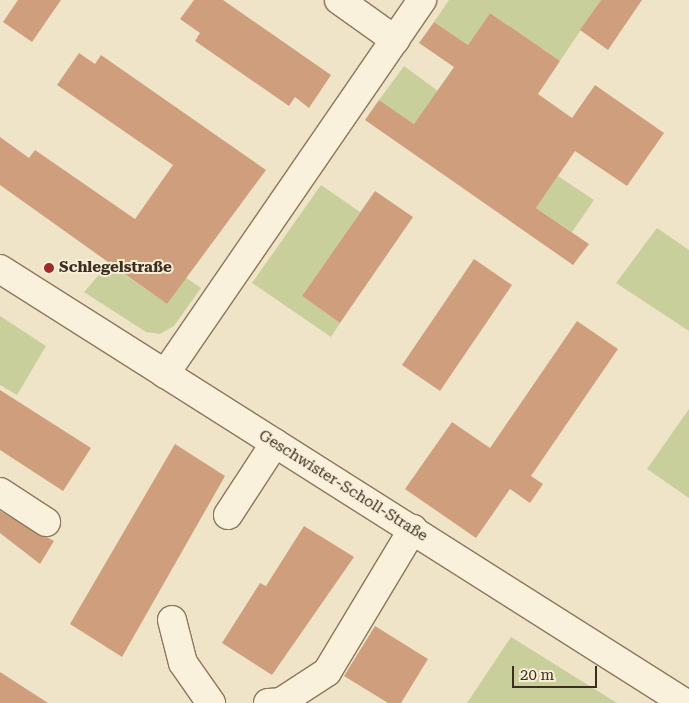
<!DOCTYPE html>
<html>
<head>
<meta charset="utf-8">
<style>
	body { margin:0 }
	#map { position:relative; width:689px; height:703px; overflow:hidden; background:#f0e4c8; font-family:"Roboto Serif",serif }
	div>[style] { position:absolute }
	.green>* { inset:0; background:#c9cf9b }
	.building>* { inset:0; background:#cf9f7d }
	.roads { filter:drop-shadow(1px 0 #8d765c) drop-shadow(-1px 0 #8d765c) drop-shadow(0 1px #8d765c) drop-shadow(0 -1px #8d765c) }
	.minor>* { height:28px; margin:-14px; padding:0 14px; transform-origin:14px; border-radius:14px; background:#faf1dc }
	.dots>* { width:14px; height:14px; translate:-50% -50%; box-sizing:border-box; border:2px solid #f7eed8; border-radius:50% }
	span { translate:-50% -50%; white-space:nowrap; text-align:center; line-height:1.15; -webkit-text-stroke:4px #f7eed8; paint-order:stroke }
	.poi-label { font-size:15px; color:#3d2e20; font-weight:700 }
	.left { translate:0 -50%; text-align:left }
	.street-label { font-size:15px; color:#3d2e20 }
	.scale { position:absolute; left:512px; top:666px; width:85px; height:22px; box-sizing:border-box; border:2px solid #3d2e20; border-top:0; padding-left:6px; font-size:15px; line-height:18px; white-space:nowrap; color:#3d2e20; -webkit-text-stroke:4px #f7eed8; paint-order:stroke }
</style>
</head>
<body>
<div id="map">
	<div class="green">
		<div style="clip-path:polygon(449px 0,601px 0,560px 61px,543px 49px,520px 81px,508px 25px,490px 13px,468px 45px,434px 22px)"></div>
		<div style="clip-path:polygon(404px 66px,438px 91px,414px 124px,379px 100px)"></div>
		<div style="clip-path:polygon(558px 176px,594px 200px,572px 232px,536px 208px)"></div>
		<div style="clip-path:polygon(321px 185px,360px 212px,302px 296px,340px 323px,331px 337px,252px 283px)"></div>
		<div style="clip-path:polygon(657px 228px,689px 250px,689px 331px,616px 283px)"></div>
		<div style="clip-path:polygon(109px 263px,167px 304px,185px 277px,201px 288px,174px 326px,160px 334px,146px 332px,84px 292px)"></div>
		<div style="clip-path:polygon(0 316px,46px 346px,17px 395px,0 385px)"></div>
		<div style="clip-path:polygon(689px 409px,689px 498px,647px 469px)"></div>
		<div style="clip-path:polygon(511px 637px,617px 703px,467px 703px)"></div>
	</div>
	<div class="building">
		<div style="clip-path:polygon(18px 0,61px 0,32px 42px,3px 22px)"></div>
		<div style="clip-path:polygon(194px 0,223px 0,331px 75px,309px 108px,295px 97px,289px 106px,195px 41px,200px 33px,180px 19px)"></div>
		<div style="clip-path:polygon(601px 0,642px 0,608px 50px,580px 30px)"></div>
		<div style="clip-path:polygon(490px 13px,560px 61px,538px 94px,572px 118px,595px 85px,664px 133px,627px 186px,575px 151px,536px 208px,589px 244px,573px 265px,365px 120px,379px 100px,414px 124px,454px 67px,419px 43px,434px 22px,468px 45px)"></div>
		<div style="clip-path:polygon(79px 53px,95px 64px,101px 55px,266px 170px,167px 304px,0 185px,0 137px,29px 158px,35px 150px,135px 219px,173px 165px,57px 85px)"></div>
		<div style="clip-path:polygon(375px 191px,413px 217px,340px 323px,302px 296px)"></div>
		<div style="clip-path:polygon(474px 259px,512px 285px,440px 391px,402px 365px)"></div>
		<div style="clip-path:polygon(577px 321px,618px 349px,531px 476px,543px 484px,530px 503px,510px 489px,476px 538px,405px 489px,452px 422px,490px 448px)"></div>
		<div style="clip-path:polygon(0 390px,91px 448px,63px 491px,0 450px)"></div>
		<div style="clip-path:polygon(175px 444px,225px 476px,122px 657px,70px 624px)"></div>
		<div style="clip-path:polygon(0 511px,54px 541px,40px 564px,0 533px)"></div>
		<div style="clip-path:polygon(304px 526px,354px 557px,272px 675px,222px 643px,260px 583px,266px 586px)"></div>
		<div style="clip-path:polygon(375px 626px,428px 659px,401px 703px,388px 703px,344px 676px)"></div>
		<div style="clip-path:polygon(0 672px,48px 703px,0 703px)"></div>
	</div>
	<div class="roads">
		<div class="minor">
			<div style="left:339px;top:0;width:69px;rotate:35.5deg"></div>
			<div style="left:0;top:269px;width:811px;rotate:32.36deg"></div>
			<div style="left:165px;top:374px;width:454px;rotate:-55.5deg"></div>
			<div style="left:0;top:492px;width:55px;rotate:33.1deg"></div>
			<div style="left:228px;top:515px;width:86px;rotate:-56.9deg"></div>
			<div style="left:172px;top:620px;width:44px;rotate:75.7deg"></div>
			<div style="left:183px;top:663px;width:49px;rotate:55deg"></div>
			<div style="left:268px;top:703px;width:13px;rotate:-4deg"></div>
			<div style="left:281px;top:702px;width:55px;rotate:-33.1deg"></div>
			<div style="left:327px;top:672px;width:167px;rotate:-59deg"></div>
		</div>
	</div>
	<div class="dots">
		<div style="left:49px;top:268px;background:#9e2a2b"></div>
	</div>
	<div class="poi-label">
		<span class="left" style="left:59px;top:268px">Schlegelstraße</span>
	</div>
	<div class="street-label">
		<span style="left:343px;top:486px;rotate:32deg">Geschwister-Scholl-Straße</span>
	</div>
	<div class="scale">20 m</div>
</div>
</body>
</html>
